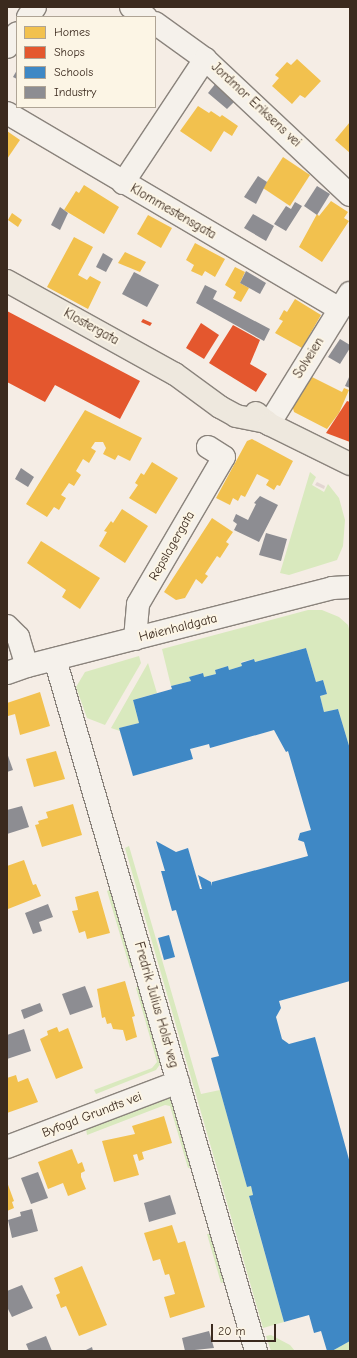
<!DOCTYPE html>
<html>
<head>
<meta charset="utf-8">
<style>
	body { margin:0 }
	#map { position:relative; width:357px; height:1358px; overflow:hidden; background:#f5ede5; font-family:"Comic Neue",sans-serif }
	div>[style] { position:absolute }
	.green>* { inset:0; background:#d9e9be }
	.homes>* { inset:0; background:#f2c14e }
	.shops>* { inset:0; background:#e4572e }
	.schools>* { inset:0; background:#3f88c5 }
	.industry>* { inset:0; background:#8d8d92 }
	.building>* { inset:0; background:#e3d6d2 }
	.roads { filter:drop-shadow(1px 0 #8a837c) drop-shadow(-1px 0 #8a837c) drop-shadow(0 1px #8a837c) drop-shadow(0 -1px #8a837c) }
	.minor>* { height:22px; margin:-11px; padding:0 11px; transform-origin:11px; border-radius:11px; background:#f5f1eb }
	.major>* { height:22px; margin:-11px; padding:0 11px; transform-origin:11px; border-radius:11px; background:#eee8de }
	span { translate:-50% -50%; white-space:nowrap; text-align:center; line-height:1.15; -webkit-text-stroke:4px #fcf5e5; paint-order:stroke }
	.street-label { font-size:13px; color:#3b2a1e }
	.frame { position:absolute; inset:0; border:8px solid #3b2a1e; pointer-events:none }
	.legend { position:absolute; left:16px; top:16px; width:140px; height:92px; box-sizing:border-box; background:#fcf5e5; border:1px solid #afa495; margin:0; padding:5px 7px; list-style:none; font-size:12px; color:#3b2a1e }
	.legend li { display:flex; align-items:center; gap:8px; height:20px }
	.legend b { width:20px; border:1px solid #afa495 }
	.scale { position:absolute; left:211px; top:1324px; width:65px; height:18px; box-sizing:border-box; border:2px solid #3b2a1e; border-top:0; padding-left:5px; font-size:12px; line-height:14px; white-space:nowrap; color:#3b2a1e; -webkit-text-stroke:3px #fcf5e5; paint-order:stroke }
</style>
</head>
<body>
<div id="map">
	<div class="green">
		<div style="clip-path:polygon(310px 472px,316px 477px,312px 485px,324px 492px,328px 484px,339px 498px,345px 520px,343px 546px,337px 560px,289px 575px,280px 573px)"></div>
		<div style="clip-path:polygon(308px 610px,322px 610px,339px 617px,348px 625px,350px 633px,350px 749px,338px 709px,324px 712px,320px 696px,327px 694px,323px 680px,316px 682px,306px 648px,255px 662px,254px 659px,241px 662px,242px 666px,229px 670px,228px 666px,215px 670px,216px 674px,204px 677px,202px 673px,190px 677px,191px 681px,171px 686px,162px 649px)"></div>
		<div style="clip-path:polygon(139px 656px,141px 663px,105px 725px,87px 718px,76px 687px,85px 672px)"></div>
		<div style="clip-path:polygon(148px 663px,157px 693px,133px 700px,139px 723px,119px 728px,120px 731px,111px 728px)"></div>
		<div style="clip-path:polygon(129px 846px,201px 1094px,220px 1090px,247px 1187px,251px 1186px,253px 1195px,249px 1197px,284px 1322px,263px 1328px,125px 848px)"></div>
		<div style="clip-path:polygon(111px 889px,134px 967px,130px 968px,107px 891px)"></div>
		<div style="clip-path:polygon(139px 986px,161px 1063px,156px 1070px,96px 1094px,94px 1090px,152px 1068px,157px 1062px,136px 988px)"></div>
		<div style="clip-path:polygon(166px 1096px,172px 1098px,192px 1167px,188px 1168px,170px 1106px,165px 1105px,87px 1135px,86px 1129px,157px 1103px,156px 1099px)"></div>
		<div style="clip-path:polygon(207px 1234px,211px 1234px,226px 1281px,221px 1283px)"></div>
		<div style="clip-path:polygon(271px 1335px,290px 1345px,295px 1351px,271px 1351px,266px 1336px)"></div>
		<div style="clip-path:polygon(350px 1341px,350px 1351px,332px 1351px)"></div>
	</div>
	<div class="homes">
		<div style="clip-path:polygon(297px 59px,321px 81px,305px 98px,300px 95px,292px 104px,272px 86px,279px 78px,275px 75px,287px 62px,291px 65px)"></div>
		<div style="clip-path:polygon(198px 106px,209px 113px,211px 111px,220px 117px,222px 115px,238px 126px,232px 136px,224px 131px,211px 152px,180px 131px)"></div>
		<div style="clip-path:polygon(350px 122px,350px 153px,335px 140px)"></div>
		<div style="clip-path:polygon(7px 131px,20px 140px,7px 159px)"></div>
		<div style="clip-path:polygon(283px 157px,310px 175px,290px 206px,263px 188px)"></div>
		<div style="clip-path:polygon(84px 185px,119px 207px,104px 234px,64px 210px,76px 191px,79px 193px)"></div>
		<div style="clip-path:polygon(331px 201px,348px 212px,344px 218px,349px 221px,322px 262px,299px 247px,317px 214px,319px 216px)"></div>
		<div style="clip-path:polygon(12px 213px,22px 220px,18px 227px,8px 220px)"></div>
		<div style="clip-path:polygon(148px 215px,172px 228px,161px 248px,137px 234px)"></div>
		<div style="clip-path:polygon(74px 237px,93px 247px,78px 275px,87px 280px,90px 276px,101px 282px,88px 309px,47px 287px)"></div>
		<div style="clip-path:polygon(195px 243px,225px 259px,215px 277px,205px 271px,202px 276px,191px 271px,194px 265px,186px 260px)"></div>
		<div style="clip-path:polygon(125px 252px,146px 262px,140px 272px,118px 263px)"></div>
		<div style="clip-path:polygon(235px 267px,245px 272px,240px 283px,249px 288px,241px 302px,233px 298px,236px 292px,225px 285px)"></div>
		<div style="clip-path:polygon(295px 299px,321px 315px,302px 348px,275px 333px,283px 321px,279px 319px,284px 310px,287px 312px)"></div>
		<div style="clip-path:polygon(308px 375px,342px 392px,344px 388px,349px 390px,339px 413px,327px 429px,294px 412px,291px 401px)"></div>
		<div style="clip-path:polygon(85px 410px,142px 438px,130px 461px,118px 455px,115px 460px,103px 454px,106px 448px,103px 442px,95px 442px,91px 448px,96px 451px,89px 463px,83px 459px,76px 471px,81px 475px,74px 486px,69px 483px,61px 495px,66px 498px,59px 510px,54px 507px,47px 517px,26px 504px)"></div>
		<div style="clip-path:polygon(252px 439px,293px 461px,280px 486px,277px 485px,274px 490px,266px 485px,269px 480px,257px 474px,245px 497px,241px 495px,238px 501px,233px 498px,230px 505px,216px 498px,247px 441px)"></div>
		<div style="clip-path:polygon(152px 462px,178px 478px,156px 514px,129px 498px,138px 485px,135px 483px,141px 473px,144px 475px)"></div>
		<div style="clip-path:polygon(122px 509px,148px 526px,125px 563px,99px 546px,107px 532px,104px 531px,111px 521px,113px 523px)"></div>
		<div style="clip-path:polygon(212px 518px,233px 532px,226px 542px,229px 544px,220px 558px,217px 556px,205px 574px,208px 576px,202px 584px,196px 579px,185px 598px,176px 600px,164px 592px)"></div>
		<div style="clip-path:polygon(41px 541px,100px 578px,80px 609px,62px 597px,66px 590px,27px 563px)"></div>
		<div style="clip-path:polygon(40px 692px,50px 726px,20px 735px,15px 714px,8px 716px,7px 703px)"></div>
		<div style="clip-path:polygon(56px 751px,65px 779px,34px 787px,26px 759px)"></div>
		<div style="clip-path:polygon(73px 804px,82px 835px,42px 847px,35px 825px,39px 824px,38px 821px,48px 818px,46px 812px)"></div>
		<div style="clip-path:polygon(24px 860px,33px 885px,36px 884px,41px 896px,8px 909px,7px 866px)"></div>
		<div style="clip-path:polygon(98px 891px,110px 933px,87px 939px,85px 931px,79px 933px,72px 911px,78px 910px,75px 897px)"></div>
		<div style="clip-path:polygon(125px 981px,135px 1016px,132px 1017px,137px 1037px,126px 1041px,123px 1030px,113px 1029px,111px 1023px,107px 1024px,105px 1017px,102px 1018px,97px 989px)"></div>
		<div style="clip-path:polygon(57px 1027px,59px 1032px,68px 1028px,83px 1068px,56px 1079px,40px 1039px,48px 1035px,47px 1031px)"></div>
		<div style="clip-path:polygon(16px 1075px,18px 1082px,28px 1078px,38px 1102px,7px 1113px,7px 1078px)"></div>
		<div style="clip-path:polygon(164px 1116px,172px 1143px,142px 1152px,144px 1159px,139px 1161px,137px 1154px,133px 1155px,139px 1175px,114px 1182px,102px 1141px,135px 1134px,132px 1126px)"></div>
		<div style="clip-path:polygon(72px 1149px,78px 1164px,82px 1162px,85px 1171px,81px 1173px,81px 1177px,86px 1189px,68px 1196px,63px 1183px,48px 1189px,38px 1162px)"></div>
		<div style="clip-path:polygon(7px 1182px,14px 1201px,12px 1202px,14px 1208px,7px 1211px)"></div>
		<div style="clip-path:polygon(172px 1225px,178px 1243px,185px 1241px,205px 1307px,170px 1318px,164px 1297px,175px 1294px,169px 1274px,165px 1275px,160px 1259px,153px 1261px,144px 1233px)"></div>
		<div style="clip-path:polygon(82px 1266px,107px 1325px,79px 1336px,66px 1306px,61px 1308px,56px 1295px,60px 1293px,54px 1278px)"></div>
	</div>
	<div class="shops">
		<div style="clip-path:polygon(7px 311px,140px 381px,120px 419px,55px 385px,45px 402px,7px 382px)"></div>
		<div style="clip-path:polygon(143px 319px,152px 323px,150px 326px,141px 322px)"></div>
		<div style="clip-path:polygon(201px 323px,219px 335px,204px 359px,186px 348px)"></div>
		<div style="clip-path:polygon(233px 325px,260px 340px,250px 364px,267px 374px,256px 392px,209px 363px)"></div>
		<div style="clip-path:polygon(347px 401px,350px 402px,350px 442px,326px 433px)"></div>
	</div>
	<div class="schools">
		<div style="clip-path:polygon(306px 648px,316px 682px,323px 680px,327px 694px,320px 696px,324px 712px,338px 709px,350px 749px,350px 981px,279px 1001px,281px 1008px,276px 1017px,282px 1039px,289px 1044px,315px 1037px,350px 1163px,350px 1341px,332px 1351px,327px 1351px,321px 1331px,314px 1333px,309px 1315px,284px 1322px,249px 1196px,253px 1195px,251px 1186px,247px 1187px,211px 1058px,219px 1056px,176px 910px,172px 911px,161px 871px,165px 871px,156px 841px,176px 852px,188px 848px,200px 889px,202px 889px,198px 875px,211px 882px,212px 886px,212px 882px,308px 856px,304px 842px,298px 840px,300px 833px,311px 830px,288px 751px,286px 752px,274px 730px,210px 748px,209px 744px,190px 749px,193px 759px,133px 776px,119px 728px,139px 723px,133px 700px,172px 689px,171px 686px,191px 681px,189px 677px,203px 673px,204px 677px,216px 674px,215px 670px,228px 666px,229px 670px,242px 666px,241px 663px,254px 659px,255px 662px)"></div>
		<div style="clip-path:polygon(169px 935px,175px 957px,164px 960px,158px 938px)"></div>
	</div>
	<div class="industry">
		<div style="clip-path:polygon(17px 70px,17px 79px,13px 77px)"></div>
		<div style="clip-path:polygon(216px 83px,236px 100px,227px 109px,208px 93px)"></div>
		<div style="clip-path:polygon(258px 176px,267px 182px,256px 204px,244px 197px)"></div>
		<div style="clip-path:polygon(317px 186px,330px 194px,317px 215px,304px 206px)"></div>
		<div style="clip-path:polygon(295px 202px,302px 206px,286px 231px,274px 224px,286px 206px,291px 209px)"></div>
		<div style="clip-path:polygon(60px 207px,68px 213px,60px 230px,51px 225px)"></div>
		<div style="clip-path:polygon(253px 214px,274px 226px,266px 241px,244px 228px)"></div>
		<div style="clip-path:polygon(103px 253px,113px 259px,106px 272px,96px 267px)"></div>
		<div style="clip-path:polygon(246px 271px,266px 283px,260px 294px,240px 283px)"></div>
		<div style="clip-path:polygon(134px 272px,159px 285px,147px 307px,122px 294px)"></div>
		<div style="clip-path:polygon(205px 285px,217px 291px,213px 299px,270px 329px,264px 341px,196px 303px)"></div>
		<div style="clip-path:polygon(340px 339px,350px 345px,350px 348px,340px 364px,328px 357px)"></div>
		<div style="clip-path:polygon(350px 375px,350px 388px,345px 386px)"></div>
		<div style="clip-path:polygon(21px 468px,34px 477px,28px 487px,15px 479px)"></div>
		<div style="clip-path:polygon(260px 496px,278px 505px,259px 542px,234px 530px,237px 524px,233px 521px,236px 514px,248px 520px,256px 504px,254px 503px)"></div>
		<div style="clip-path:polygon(266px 533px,287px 539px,281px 561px,259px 555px)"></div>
		<div style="clip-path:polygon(7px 753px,13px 770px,7px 772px)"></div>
		<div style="clip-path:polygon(22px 806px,29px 827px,7px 834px,7px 810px)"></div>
		<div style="clip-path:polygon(48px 904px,53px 917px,39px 922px,42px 931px,33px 934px,25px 913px)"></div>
		<div style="clip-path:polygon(85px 986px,93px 1007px,70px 1015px,62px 994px)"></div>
		<div style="clip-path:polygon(40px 1003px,43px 1011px,24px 1019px,21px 1010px)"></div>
		<div style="clip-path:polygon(24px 1029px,31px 1051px,7px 1059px,7px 1035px)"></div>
		<div style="clip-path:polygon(38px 1172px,48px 1198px,31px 1204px,21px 1178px)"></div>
		<div style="clip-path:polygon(170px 1195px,176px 1214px,149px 1222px,144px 1203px)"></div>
		<div style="clip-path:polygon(32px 1209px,38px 1231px,12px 1238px,8px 1220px,21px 1216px,20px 1212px)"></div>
		<div style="clip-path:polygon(22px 1285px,33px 1308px,12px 1317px,7px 1307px,7px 1291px)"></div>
		<div style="clip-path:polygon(209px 1331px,214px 1348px,185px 1351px,182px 1338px)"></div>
		<div style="clip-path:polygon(46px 1336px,52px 1351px,29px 1351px,26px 1344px)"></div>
		<div style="clip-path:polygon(92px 1347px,93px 1351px,84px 1351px)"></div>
	</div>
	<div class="building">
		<div style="clip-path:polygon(317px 482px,325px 486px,324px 489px,315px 485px)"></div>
	</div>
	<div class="roads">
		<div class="minor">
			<div style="left:131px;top:7px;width:18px;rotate:34deg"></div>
			<div style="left:28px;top:17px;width:12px;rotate:-55deg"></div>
			<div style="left:155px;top:23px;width:62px;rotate:35.8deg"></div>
			<div style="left:205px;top:59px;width:199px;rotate:43.2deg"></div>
			<div style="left:7px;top:47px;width:17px;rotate:-54deg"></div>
			<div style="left:7px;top:113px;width:386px;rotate:30.5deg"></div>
			<div style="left:123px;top:183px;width:149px;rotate:-56.5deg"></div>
			<div style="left:269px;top:424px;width:154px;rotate:-58.3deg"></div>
			<div style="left:7px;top:626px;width:16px;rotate:45deg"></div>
			<div style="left:18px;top:637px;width:30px;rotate:73deg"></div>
			<div style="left:135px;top:639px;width:35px;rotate:-85deg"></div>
			<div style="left:138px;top:604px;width:170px;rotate:-59.7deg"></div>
			<div style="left:224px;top:457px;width:19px;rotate:-148deg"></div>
			<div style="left:55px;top:659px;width:721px;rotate:73.8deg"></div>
			<div style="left:7px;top:673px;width:21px;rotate:-19deg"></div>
			<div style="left:27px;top:666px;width:315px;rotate:-14.3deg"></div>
			<div style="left:332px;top:588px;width:18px;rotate:-3deg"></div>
			<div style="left:7px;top:1147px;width:183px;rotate:-20.8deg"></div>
		</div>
		<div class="major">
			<div style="left:7px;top:281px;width:192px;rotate:29deg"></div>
			<div style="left:175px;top:374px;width:56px;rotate:36.3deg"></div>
			<div style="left:220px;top:407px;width:18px;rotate:29deg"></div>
			<div style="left:236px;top:416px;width:32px;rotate:11deg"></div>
			<div style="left:256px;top:413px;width:17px;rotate:40deg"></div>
			<div style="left:269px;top:424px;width:90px;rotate:26.3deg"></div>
		</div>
	</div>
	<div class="street-label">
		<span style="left:256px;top:105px;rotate:43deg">Jordmor Eriksens vei</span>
		<span style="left:173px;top:212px;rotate:30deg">Klommestensgata</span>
		<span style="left:91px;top:327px;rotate:29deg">Klostergata</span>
		<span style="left:309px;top:358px;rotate:-58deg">Solveien</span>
		<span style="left:172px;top:546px;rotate:-60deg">Repslagergata</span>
		<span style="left:178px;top:628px;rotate:-14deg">Høienhaldgata</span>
		<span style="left:156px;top:1005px;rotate:74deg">Fredrik Julius Holst veg</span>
		<span style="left:92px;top:1115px;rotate:-21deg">Byfogd Grundts vei</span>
	</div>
	<div class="frame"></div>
	<ul class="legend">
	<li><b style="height:11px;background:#f2c14e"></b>Homes</li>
	<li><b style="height:11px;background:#e4572e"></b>Shops</li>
	<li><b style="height:11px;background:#3f88c5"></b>Schools</li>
	<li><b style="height:11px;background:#8d8d92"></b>Industry</li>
	</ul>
	<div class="scale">20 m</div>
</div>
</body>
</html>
